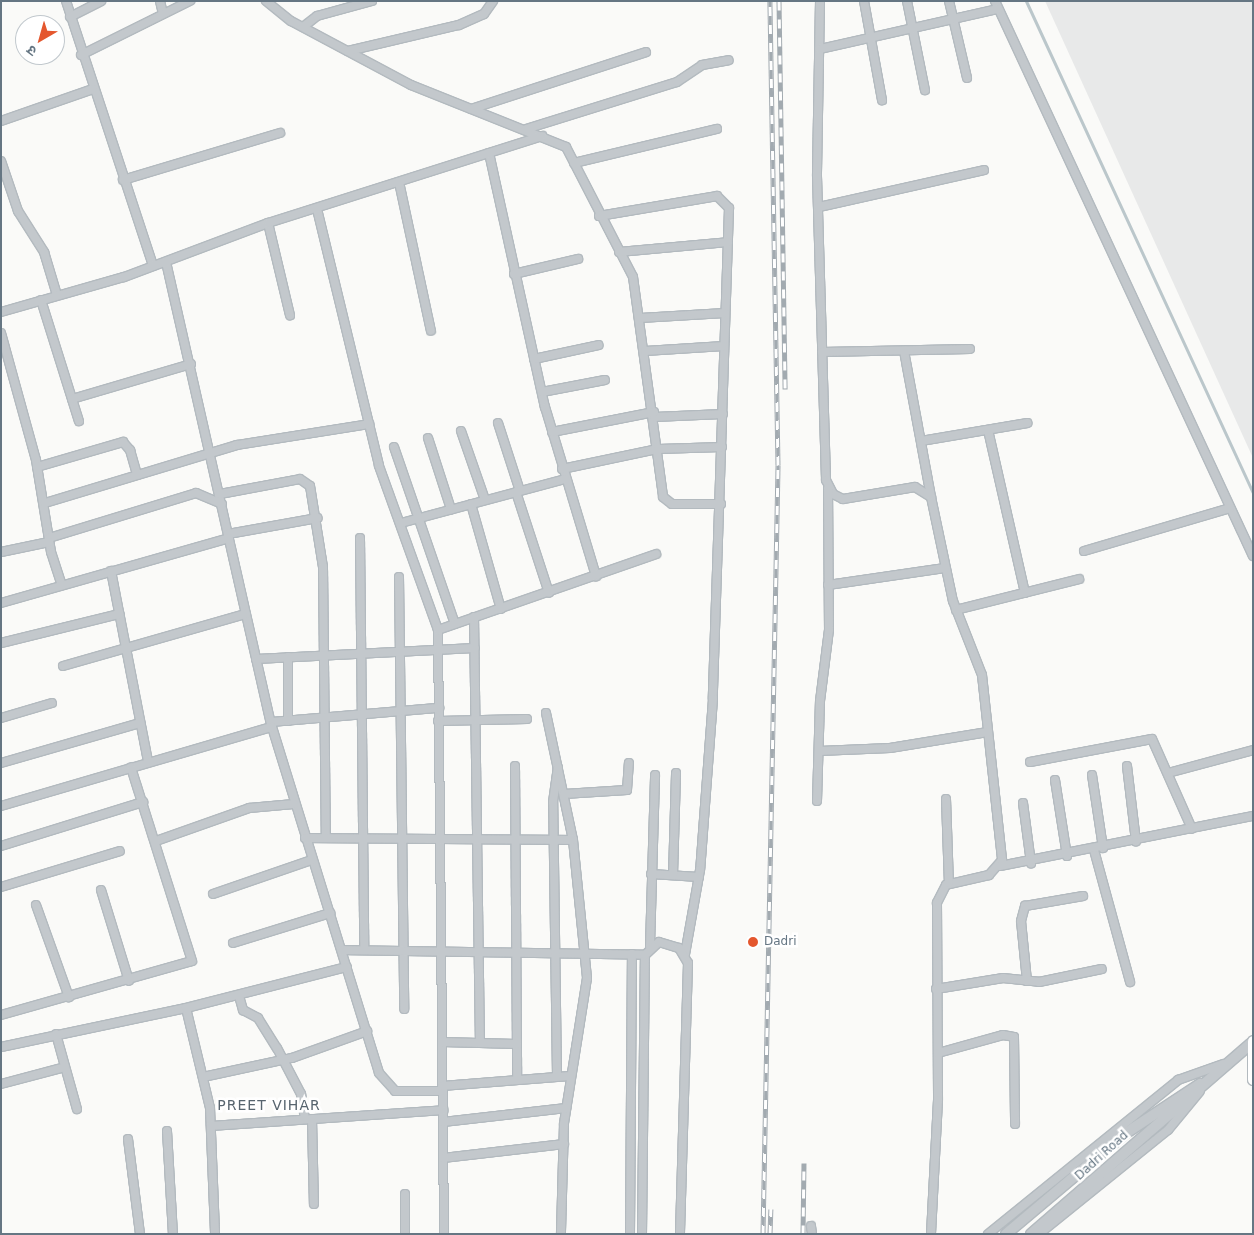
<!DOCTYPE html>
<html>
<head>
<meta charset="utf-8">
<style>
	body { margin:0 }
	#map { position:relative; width:1254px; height:1235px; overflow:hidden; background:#fafaf8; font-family:"DejaVu Sans","Noto Sans Devanagari",sans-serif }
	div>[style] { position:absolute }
	.built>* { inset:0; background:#e8e9e9 }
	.stream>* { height:3px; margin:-1.5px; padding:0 1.5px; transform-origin:1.5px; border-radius:1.5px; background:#bbc7cb }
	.roads { filter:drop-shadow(1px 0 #b3babf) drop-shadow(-1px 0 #b3babf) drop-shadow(0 1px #b3babf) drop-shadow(0 -1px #b3babf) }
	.minor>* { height:8px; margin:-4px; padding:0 4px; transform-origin:4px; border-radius:4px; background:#c3c8cc }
	.tertiary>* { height:10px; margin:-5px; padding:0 5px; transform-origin:5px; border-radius:5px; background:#c3c8cc }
	.secondary>* { height:11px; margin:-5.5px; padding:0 5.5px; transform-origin:5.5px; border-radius:5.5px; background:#fff }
	.rail>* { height:5px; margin-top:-2.5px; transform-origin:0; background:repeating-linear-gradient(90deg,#fff 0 9px,#a2aab0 0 18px); box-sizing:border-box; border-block:1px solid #a2aab0 }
	.dots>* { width:14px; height:14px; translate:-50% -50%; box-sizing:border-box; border:2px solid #fff; border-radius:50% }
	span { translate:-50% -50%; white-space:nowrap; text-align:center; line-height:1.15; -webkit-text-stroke:5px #fff; paint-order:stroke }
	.poi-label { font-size:12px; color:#657683 }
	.left { translate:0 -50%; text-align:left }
	.street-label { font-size:12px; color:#657683 }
	.neighbourhood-label { font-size:14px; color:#57646e; letter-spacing:1px }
	.frame { position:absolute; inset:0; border:2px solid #657683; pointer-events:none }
	.north { position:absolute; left:15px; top:15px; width:50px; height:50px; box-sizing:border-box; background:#fff; border:1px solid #c1c8cd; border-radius:50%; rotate:218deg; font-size:14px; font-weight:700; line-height:20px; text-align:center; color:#657683 }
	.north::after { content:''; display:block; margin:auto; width:18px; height:22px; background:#e4572e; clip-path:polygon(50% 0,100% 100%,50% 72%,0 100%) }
</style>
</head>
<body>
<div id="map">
	<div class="built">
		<div style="clip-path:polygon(1045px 1px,1253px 1px,1253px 458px)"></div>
	</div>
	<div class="stream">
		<div style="left:1026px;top:1px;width:542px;rotate:65.23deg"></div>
	</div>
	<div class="roads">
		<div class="minor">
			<div style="left:66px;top:1px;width:279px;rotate:71.8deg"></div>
			<div style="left:160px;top:1px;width:13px;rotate:77deg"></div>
			<div style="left:266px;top:1px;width:32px;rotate:39deg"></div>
			<div style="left:291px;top:21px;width:136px;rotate:28.1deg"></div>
			<div style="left:411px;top:85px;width:167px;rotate:21.8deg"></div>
			<div style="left:566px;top:147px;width:146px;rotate:62.7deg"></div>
			<div style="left:633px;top:277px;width:222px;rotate:82.2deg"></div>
			<div style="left:663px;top:497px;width:11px;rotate:38deg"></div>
			<div style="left:672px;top:504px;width:49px"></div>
			<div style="left:820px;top:1px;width:175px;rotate:91deg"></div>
			<div style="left:817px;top:176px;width:304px;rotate:88.3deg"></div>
			<div style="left:826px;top:480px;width:16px;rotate:63deg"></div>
			<div style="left:833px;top:494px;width:11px;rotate:27deg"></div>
			<div style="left:843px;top:499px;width:73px;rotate:-9.5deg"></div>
			<div style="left:915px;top:487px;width:19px;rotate:32deg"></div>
			<div style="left:931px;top:497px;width:106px;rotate:78.1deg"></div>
			<div style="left:953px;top:601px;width:79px;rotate:68.6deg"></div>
			<div style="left:982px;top:675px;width:186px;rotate:83.8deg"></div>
			<div style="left:1002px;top:860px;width:20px;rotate:131deg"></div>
			<div style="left:989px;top:875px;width:44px;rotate:166.9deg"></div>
			<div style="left:946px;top:885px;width:20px;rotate:117deg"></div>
			<div style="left:937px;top:903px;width:197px;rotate:89.7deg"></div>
			<div style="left:938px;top:1100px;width:134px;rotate:93deg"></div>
			<div style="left:864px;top:1px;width:101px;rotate:79.7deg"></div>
			<div style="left:907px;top:1px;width:91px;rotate:78.6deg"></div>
			<div style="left:949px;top:1px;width:79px;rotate:76.8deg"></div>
			<div style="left:995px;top:1px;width:612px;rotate:65.07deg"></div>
			<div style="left:70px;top:17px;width:35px;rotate:-27deg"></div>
			<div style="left:303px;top:27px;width:18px;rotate:-38deg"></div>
			<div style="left:317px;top:16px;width:57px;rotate:-15.3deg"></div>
			<div style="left:820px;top:49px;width:182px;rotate:-12.7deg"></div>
			<div style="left:348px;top:51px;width:114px;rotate:-13.2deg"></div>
			<div style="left:459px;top:25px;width:27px;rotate:-24deg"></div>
			<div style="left:484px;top:14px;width:16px;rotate:-55deg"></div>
			<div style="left:81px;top:55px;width:122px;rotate:-26.4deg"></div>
			<div style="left:471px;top:109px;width:184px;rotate:-18deg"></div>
			<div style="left:1px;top:121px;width:97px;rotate:-19.2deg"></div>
			<div style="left:526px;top:129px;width:158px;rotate:-17.3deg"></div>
			<div style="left:677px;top:82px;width:30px;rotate:-34deg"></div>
			<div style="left:702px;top:65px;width:27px;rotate:-10deg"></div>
			<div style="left:489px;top:153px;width:260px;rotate:77.6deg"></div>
			<div style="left:545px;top:407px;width:177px;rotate:73.2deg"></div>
			<div style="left:1px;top:161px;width:53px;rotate:71.2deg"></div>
			<div style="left:18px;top:211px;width:49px;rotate:57.6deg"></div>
			<div style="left:44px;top:252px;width:45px;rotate:73.2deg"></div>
			<div style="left:574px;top:163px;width:147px;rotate:-13.4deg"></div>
			<div style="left:123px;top:180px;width:164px;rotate:-16.7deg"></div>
			<div style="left:399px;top:182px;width:152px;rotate:77.9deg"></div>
			<div style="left:819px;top:207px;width:169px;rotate:-12.6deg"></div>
			<div style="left:317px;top:209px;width:264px;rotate:76.4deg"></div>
			<div style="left:379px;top:466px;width:174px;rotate:70.2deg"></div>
			<div style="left:438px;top:630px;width:604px;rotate:89.43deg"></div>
			<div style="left:599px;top:216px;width:120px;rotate:-9.6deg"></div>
			<div style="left:717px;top:196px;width:17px;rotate:45deg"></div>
			<div style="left:729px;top:208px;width:491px;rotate:91.9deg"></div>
			<div style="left:713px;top:699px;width:171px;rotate:94.3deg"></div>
			<div style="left:700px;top:870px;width:85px;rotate:100.1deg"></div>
			<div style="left:268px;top:223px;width:95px;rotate:76.6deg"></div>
			<div style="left:619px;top:252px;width:109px;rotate:-5.2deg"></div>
			<div style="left:166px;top:262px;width:477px;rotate:77.2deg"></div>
			<div style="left:272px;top:727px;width:362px;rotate:72.8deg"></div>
			<div style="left:379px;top:1073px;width:24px;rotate:48deg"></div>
			<div style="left:395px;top:1091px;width:47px"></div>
			<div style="left:514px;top:274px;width:66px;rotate:-13.2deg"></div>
			<div style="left:41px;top:300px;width:127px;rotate:72.6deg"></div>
			<div style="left:1px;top:312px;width:128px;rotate:-15.9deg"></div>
			<div style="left:124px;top:277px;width:154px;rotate:-20.6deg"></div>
			<div style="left:268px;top:223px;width:288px;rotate:-17.6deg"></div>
			<div style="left:640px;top:318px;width:85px;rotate:-3.4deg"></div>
			<div style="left:1px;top:333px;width:132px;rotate:74.6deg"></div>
			<div style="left:36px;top:460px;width:93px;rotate:80.7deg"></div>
			<div style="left:51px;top:552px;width:35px;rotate:72deg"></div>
			<div style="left:645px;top:351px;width:79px;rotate:-3.6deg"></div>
			<div style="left:904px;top:351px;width:147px;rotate:79.5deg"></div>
			<div style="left:822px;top:352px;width:148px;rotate:-1.2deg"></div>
			<div style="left:534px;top:359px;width:66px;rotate:-12.2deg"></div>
			<div style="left:542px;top:392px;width:64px;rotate:-10.8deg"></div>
			<div style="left:72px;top:399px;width:124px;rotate:-16.4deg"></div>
			<div style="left:654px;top:417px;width:69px;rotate:-2.5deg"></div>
			<div style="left:498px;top:423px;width:71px;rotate:72.1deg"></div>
			<div style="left:988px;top:430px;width:167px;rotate:77.2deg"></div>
			<div style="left:461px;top:431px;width:73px;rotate:70.8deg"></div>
			<div style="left:552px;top:432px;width:104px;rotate:-11.1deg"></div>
			<div style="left:428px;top:438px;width:75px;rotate:72.1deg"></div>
			<div style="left:921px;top:441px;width:108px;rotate:-9.6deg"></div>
			<div style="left:394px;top:447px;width:187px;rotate:71deg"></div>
			<div style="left:37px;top:467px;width:90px;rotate:-16.2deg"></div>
			<div style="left:123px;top:442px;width:11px;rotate:49deg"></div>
			<div style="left:130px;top:450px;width:26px;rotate:74deg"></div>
			<div style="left:562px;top:469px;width:98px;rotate:-11.8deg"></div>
			<div style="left:658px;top:449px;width:64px;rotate:-1.8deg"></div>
			<div style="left:516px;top:492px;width:106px;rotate:71.9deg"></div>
			<div style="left:220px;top:494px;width:81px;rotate:-10.6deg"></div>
			<div style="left:300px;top:479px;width:12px;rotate:35deg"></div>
			<div style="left:310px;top:486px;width:82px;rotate:80.9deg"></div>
			<div style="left:323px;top:567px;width:271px;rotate:89.4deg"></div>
			<div style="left:45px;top:503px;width:201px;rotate:-16.8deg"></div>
			<div style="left:237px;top:445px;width:134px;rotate:-9deg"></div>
			<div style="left:471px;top:504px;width:109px;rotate:74.1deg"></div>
			<div style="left:401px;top:523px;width:170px;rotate:-15deg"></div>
			<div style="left:228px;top:534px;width:91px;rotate:-10.1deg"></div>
			<div style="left:49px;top:538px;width:154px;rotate:-17deg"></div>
			<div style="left:196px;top:493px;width:28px;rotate:23deg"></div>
			<div style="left:360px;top:538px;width:412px;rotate:89.4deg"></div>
			<div style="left:1084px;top:551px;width:152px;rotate:-16.4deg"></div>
			<div style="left:1px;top:552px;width:49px;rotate:-11.8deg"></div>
			<div style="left:111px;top:571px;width:195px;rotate:79deg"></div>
			<div style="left:399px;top:577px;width:432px;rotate:89.3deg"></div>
			<div style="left:828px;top:585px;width:118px;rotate:-8.3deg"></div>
			<div style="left:1px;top:603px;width:237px;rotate:-15.9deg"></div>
			<div style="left:956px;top:610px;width:127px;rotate:-14.1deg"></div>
			<div style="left:474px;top:617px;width:426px;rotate:89.2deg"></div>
			<div style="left:438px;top:630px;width:231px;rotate:-19.2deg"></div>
			<div style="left:1px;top:643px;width:122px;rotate:-13.8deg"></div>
			<div style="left:256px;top:659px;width:219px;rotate:-2.9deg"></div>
			<div style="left:63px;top:666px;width:190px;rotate:-15.9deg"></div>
			<div style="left:546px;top:713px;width:130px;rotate:78deg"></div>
			<div style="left:573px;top:840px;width:139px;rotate:84.2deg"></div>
			<div style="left:587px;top:978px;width:148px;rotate:99deg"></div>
			<div style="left:564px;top:1124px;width:110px;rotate:91.6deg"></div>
			<div style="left:1px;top:718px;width:53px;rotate:-16.4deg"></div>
			<div style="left:288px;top:721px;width:64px;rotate:-90deg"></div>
			<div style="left:438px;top:721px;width:89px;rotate:-1.3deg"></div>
			<div style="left:271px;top:722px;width:169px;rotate:-4.8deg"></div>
			<div style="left:819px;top:751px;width:71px;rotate:-2.4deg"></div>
			<div style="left:890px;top:748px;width:99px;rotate:-9.3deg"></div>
			<div style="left:1030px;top:762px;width:124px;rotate:-10.7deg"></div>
			<div style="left:1152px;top:739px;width:98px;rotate:66deg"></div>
			<div style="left:1px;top:763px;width:145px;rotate:-16.1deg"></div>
			<div style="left:515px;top:766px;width:312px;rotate:89.6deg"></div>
			<div style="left:1127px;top:766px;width:76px;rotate:83.2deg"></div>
			<div style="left:1168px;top:773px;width:88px;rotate:-15.1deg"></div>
			<div style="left:1092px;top:775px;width:74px;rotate:81.4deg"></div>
			<div style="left:1055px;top:780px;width:77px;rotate:81deg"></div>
			<div style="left:564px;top:794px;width:63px;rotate:-3.6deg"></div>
			<div style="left:627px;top:790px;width:27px;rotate:-86deg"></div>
			<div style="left:946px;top:799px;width:84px;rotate:88deg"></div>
			<div style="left:817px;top:801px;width:100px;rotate:-88.3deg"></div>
			<div style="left:820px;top:701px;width:72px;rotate:-82.8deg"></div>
			<div style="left:829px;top:630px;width:142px;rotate:-90.4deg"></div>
			<div style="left:1023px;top:803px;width:61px;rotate:82.4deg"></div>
			<div style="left:1px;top:806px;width:282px;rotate:-16.3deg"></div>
			<div style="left:305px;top:838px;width:268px;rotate:0.4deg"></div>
			<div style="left:156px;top:841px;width:99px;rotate:-19.5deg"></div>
			<div style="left:249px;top:808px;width:45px;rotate:-5.1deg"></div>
			<div style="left:1px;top:846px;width:149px;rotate:-17.2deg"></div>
			<div style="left:1094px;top:850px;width:137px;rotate:74.7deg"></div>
			<div style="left:1000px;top:866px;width:258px;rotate:-11.2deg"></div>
			<div style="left:651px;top:874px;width:48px;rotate:3.6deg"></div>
			<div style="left:673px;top:875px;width:102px;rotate:-88.3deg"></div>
			<div style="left:1px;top:887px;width:124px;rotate:-16.8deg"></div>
			<div style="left:101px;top:890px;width:95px;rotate:72.9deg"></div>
			<div style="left:213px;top:894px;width:105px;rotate:-19deg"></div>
			<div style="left:36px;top:905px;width:98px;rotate:70.3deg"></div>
			<div style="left:233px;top:943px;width:102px;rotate:-17.2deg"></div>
			<div style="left:650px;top:946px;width:171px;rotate:-88.3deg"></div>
			<div style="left:342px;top:950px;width:303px;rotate:0.9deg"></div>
			<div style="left:1027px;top:981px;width:60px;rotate:-95.7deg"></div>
			<div style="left:1021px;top:921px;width:16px;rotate:-75deg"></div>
			<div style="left:1025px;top:906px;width:59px;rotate:-9.8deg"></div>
			<div style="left:936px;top:989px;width:68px;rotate:-9.3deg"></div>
			<div style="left:1003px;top:978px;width:36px;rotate:6deg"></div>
			<div style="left:1039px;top:982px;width:64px;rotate:-11.7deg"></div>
			<div style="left:239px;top:996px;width:15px;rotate:74deg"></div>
			<div style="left:243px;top:1010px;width:17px;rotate:28deg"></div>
			<div style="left:258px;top:1018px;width:36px;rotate:58deg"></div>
			<div style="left:277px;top:1048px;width:52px;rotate:62.4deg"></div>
			<div style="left:301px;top:1094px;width:25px;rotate:81deg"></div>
			<div style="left:186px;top:1008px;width:103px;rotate:76.5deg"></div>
			<div style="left:210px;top:1108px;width:126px;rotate:87.7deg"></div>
			<div style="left:1px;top:1015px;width:198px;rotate:-15.8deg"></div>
			<div style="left:192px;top:961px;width:203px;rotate:-107.5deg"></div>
			<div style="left:56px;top:1034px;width:78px;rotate:74.4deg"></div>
			<div style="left:442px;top:1042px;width:75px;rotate:1.5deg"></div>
			<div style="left:1px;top:1047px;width:189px;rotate:-11.9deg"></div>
			<div style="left:186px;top:1008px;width:166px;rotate:-14.3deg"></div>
			<div style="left:938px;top:1053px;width:67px;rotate:-15.5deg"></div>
			<div style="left:1003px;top:1035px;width:11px;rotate:10deg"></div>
			<div style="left:1014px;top:1037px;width:87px;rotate:89.3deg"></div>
			<div style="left:557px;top:1076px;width:274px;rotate:-90.8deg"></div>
			<div style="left:553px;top:802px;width:35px;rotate:-82deg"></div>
			<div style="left:203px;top:1077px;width:91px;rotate:-12.1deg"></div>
			<div style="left:292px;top:1058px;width:80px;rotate:-19.8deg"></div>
			<div style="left:1px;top:1084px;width:66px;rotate:-14.9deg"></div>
			<div style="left:442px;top:1086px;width:128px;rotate:-4.5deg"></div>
			<div style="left:312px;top:1119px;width:85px;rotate:88.7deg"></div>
			<div style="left:443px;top:1122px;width:124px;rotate:-6.5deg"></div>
			<div style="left:211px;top:1126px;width:233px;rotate:-3.9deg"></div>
			<div style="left:167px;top:1131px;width:103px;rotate:86.7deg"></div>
			<div style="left:128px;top:1139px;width:96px;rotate:82.8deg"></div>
			<div style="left:443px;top:1158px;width:122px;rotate:-6.6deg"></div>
			<div style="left:405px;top:1194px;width:40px;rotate:90deg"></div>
			<div style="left:811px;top:1226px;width:8px;rotate:83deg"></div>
			<div style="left:630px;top:1234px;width:280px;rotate:-89.6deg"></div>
			<div style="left:642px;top:1234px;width:279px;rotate:-89.4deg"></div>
			<div style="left:645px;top:955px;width:19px;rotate:-43deg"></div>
			<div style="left:659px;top:942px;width:21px;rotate:17deg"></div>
			<div style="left:679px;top:948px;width:17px;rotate:59deg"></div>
			<div style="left:688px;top:963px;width:271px;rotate:91.7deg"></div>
			<div style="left:988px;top:1234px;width:245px;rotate:-39deg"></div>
			<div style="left:1178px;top:1080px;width:48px;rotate:-19.6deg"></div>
			<div style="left:1039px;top:1234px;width:166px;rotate:-38.9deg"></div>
			<div style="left:1168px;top:1130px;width:50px;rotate:-50.6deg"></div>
		</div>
		<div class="tertiary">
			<div style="left:1006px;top:1234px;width:157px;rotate:-40.1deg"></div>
			<div style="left:1126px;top:1133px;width:89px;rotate:-33.5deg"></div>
			<div style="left:1031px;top:1234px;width:290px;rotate:-40.9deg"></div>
		</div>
		<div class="secondary">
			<div style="left:1253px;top:1041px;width:38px;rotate:90deg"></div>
		</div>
	</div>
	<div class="rail">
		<div style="left:779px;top:1px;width:388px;rotate:89.1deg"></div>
		<div style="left:763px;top:1234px;width:769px;rotate:-88.88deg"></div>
		<div style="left:778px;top:465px;width:464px;rotate:-91deg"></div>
		<div style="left:770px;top:1234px;width:25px;rotate:-88deg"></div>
		<div style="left:803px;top:1234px;width:71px;rotate:-89.2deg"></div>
	</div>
	<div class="dots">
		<div style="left:753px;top:942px;background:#e4572e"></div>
	</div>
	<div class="poi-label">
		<span class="left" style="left:764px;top:942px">Dadri</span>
	</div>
	<div class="street-label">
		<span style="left:1102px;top:1156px;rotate:-42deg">Dadri Road</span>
	</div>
	<div class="neighbourhood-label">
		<span style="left:269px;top:1105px">PREET VIHAR</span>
	</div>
	<div class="frame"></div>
	<div class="north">उ</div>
</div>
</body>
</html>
